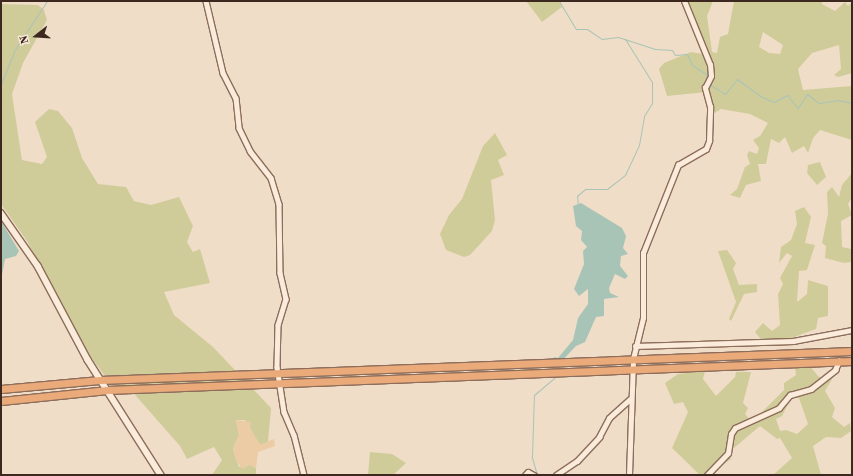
<!DOCTYPE html>
<html>
<head>
<meta charset="utf-8">
<style>
	body { margin:0 }
	#map { position:relative; width:853px; height:476px; overflow:hidden; background:#f0ddc7; font-family:"Source Serif 4",serif }
	div>[style] { position:absolute }
	.green>* { inset:0; background:#cfcc9a }
	.sand>* { inset:0; background:#eccca4 }
	.water>* { inset:0; background:#a8c4b7 }
	.stream>* { height:1px; margin:-0.5px; padding:0 0.5px; transform-origin:0.5px; border-radius:0.5px; background:#a8c4b7 }
	.roads { filter:drop-shadow(1px 0 #8d6d5b) drop-shadow(-1px 0 #8d6d5b) drop-shadow(0 1px #8d6d5b) drop-shadow(0 -1px #8d6d5b) }
	.minor>* { height:4.5px; margin:-2.25px; padding:0 2.25px; transform-origin:2.25px; border-radius:2.25px; background:#faebdb }
	.tertiary>* { height:5.5px; margin:-2.75px; padding:0 2.75px; transform-origin:2.75px; border-radius:2.75px; background:#faebdb }
	.trunk>* { height:7px; margin:-3.5px; padding:0 3.5px; transform-origin:3.5px; border-radius:3.5px; background:#eaaa7a }
	span { translate:-50% -50%; white-space:nowrap; text-align:center; line-height:1.15; -webkit-text-stroke:3px #f7e8d7; paint-order:stroke }
	.frame { position:absolute; inset:0; border:2px solid #3d2820; pointer-events:none }
	.north { position:absolute; left:16px; top:16px; width:40px; height:40px; -webkit-text-stroke:3px #f7e8d7; paint-order:stroke; rotate:253deg; font-size:11px; font-weight:700; line-height:16px; text-align:center; color:#3d2820 }
	.north::after { content:''; display:block; margin:auto; width:14px; height:18px; background:#3d2820; clip-path:polygon(50% 0,100% 100%,50% 72%,0 100%) }
</style>
</head>
<body>
<div id="map">
	<div class="green">
		<div style="clip-path:polygon(526px 1px,559px 1px,562px 7px,542px 22px)"></div>
		<div style="clip-path:polygon(evenodd,684px 1px,713px 1px,707px 16px,712px 52px,717px 53px,720px 37px,728px 34px,734px 1px,822px 1px,822px 4px,835px 11px,845px 2px,848px 6px,852px 2px,852px 73px,838px 77px,834px 75px,841px 69px,839px 45px,812px 53px,798px 69px,803px 90px,852px 86px,852px 140px,820px 130px,813px 138px,808px 153px,804px 146px,792px 153px,785px 137px,779px 143px,771px 139px,766px 164px,758px 164px,761px 181px,746px 185px,740px 198px,730px 195px,737px 189px,745px 167px,750px 164px,747px 155px,749px 151px,757px 154px,759px 148px,753px 140px,760px 136px,768px 123px,750px 114px,721px 109px,710px 116px,706px 92px,667px 96px,659px 69px,664px 63px,691px 52px,708px 55px,684px 1px,763px 32px,783px 45px,780px 54px,769px 53px,759px 47px,763px 32px)"></div>
		<div style="clip-path:polygon(1px 4px,38px 5px,44px 10px,47px 20px,23px 63px,12px 94px,22px 160px,42px 164px,47px 157px,35px 122px,49px 109px,58px 111px,72px 128px,82px 158px,98px 184px,126px 187px,134px 201px,151px 205px,179px 197px,193px 226px,187px 242px,193px 252px,200px 249px,210px 283px,164px 292px,174px 315px,213px 347px,271px 408px,268px 442px,260px 445px,245px 420px,236px 420px,239px 435px,233px 449px,239px 467px,250px 465px,256px 468px,256px 475px,212px 475px,222px 460px,214px 447px,187px 459px,180px 446px,129px 388px,105px 376px,76px 337px,27px 241px,1px 204px)"></div>
		<div style="clip-path:polygon(495px 133px,507px 155px,498px 160px,504px 175px,491px 180px,495px 220px,492px 231px,470px 255px,464px 257px,446px 250px,440px 234px,449px 215px,462px 199px,483px 146px)"></div>
		<div style="clip-path:polygon(820px 162px,826px 177px,817px 185px,807px 173px,808px 165px)"></div>
		<div style="clip-path:polygon(852px 173px,852px 198px,848px 204px,852px 215px,841px 221px,842px 247px,851px 249px,851px 262px,844px 263px,825px 258px,826px 246px,822px 243px,828px 214px,827px 192px,832px 187px,839px 197px,842px 185px)"></div>
		<div style="clip-path:polygon(804px 207px,811px 217px,805px 243px,815px 245px,807px 270px,799px 271px,797px 302px,807px 294px,808px 280px,828px 286px,828px 316px,818px 318px,816px 329px,786px 340px,780px 339px,776px 344px,768px 339px,763px 342px,755px 332px,763px 323px,772px 331px,780px 325px,778px 294px,783px 284px,780px 278px,792px 256px,787px 253px,779px 263px,781px 247px,791px 240px,797px 224px,795px 211px)"></div>
		<div style="clip-path:polygon(727px 250px,736px 263px,733px 269px,739px 285px,757px 284px,757px 292px,744px 294px,731px 321px,729px 319px,736px 302px,718px 251px)"></div>
		<div style="clip-path:polygon(evenodd,810px 366px,818px 376px,824px 380px,828px 373px,832px 379px,825px 391px,835px 408px,832px 417px,844px 427px,850px 423px,851px 431px,841px 438px,826px 437px,813px 446px,821px 475px,773px 475px,792px 458px,780px 438px,777px 439px,760px 426px,728px 453px,731px 459px,707px 475px,700px 475px,672px 448px,688px 412px,683px 402px,674px 404px,665px 383px,678px 374px,705px 371px,703px 379px,716px 396px,735px 377px,736px 372px,751px 372px,743px 403px,748px 408px,745px 414px,752px 422px,784px 390px,784px 383px,796px 375px,795px 367px,810px 366px,791px 398px,799px 398px,808px 424px,797px 434px,786px 430px,780px 431px,776px 419px,782px 416px,791px 398px)"></div>
		<div style="clip-path:polygon(370px 452px,392px 454px,406px 463px,393px 475px,368px 475px)"></div>
	</div>
	<div class="sand">
		<div style="clip-path:polygon(236px 420px,251px 422px,250px 428px,260px 445px,274px 439px,275px 446px,258px 452px,256px 468px,250px 465px,242px 469px,235px 458px,233px 449px,239px 435px)"></div>
	</div>
	<div class="water">
		<div style="clip-path:polygon(581px 203px,622px 228px,626px 236px,623px 248px,628px 254px,621px 256px,620px 266px,628px 276px,625px 279px,615px 274px,609px 288px,610px 293px,619px 297px,604px 299px,604px 316px,596px 317px,585px 342px,576px 346px,557px 366px,552px 366px,554px 357px,558px 358px,573px 340px,578px 318px,588px 304px,588px 289px,579px 296px,574px 289px,584px 264px,583px 251px,587px 247px,581px 240px,582px 231px,576px 226px,573px 206px)"></div>
		<div style="clip-path:polygon(1px 221px,19px 251px,16px 256px,5px 259px,1px 280px)"></div>
	</div>
	<div class="stream">
		<div style="left:559px;top:1px;width:33px;rotate:59deg"></div>
		<div style="left:576px;top:29px;width:11px"></div>
		<div style="left:587px;top:29px;width:18px;rotate:34deg"></div>
		<div style="left:602px;top:39px;width:16px;rotate:-7deg"></div>
		<div style="left:618px;top:37px;width:39px;rotate:18deg"></div>
		<div style="left:655px;top:49px;width:17px;rotate:3deg"></div>
		<div style="left:672px;top:50px;width:6px;rotate:59deg"></div>
		<div style="left:675px;top:55px;width:12px;rotate:-5deg"></div>
		<div style="left:687px;top:54px;width:12px;rotate:66deg"></div>
		<div style="left:692px;top:65px;width:17px;rotate:33deg"></div>
		<div style="left:706px;top:74px;width:5px;rotate:79deg"></div>
		<div style="left:1px;top:84px;width:35px;rotate:-68deg"></div>
		<div style="left:14px;top:51px;width:60px;rotate:-56.6deg"></div>
		<div style="left:709px;top:84px;width:19px;rotate:32deg"></div>
		<div style="left:725px;top:94px;width:19px;rotate:-51deg"></div>
		<div style="left:737px;top:79px;width:29px;rotate:36deg"></div>
		<div style="left:760px;top:96px;width:15px;rotate:23deg"></div>
		<div style="left:774px;top:102px;width:15px;rotate:-28deg"></div>
		<div style="left:787px;top:95px;width:17px;rotate:50deg"></div>
		<div style="left:798px;top:108px;width:17px;rotate:-57deg"></div>
		<div style="left:807px;top:94px;width:15px;rotate:37deg"></div>
		<div style="left:819px;top:103px;width:18px;rotate:-9deg"></div>
		<div style="left:837px;top:100px;width:15px;rotate:11deg"></div>
		<div style="left:578px;top:205px;width:9px;rotate:-96deg"></div>
		<div style="left:577px;top:196px;width:11px;rotate:-41deg"></div>
		<div style="left:585px;top:189px;width:22px"></div>
		<div style="left:607px;top:189px;width:23px;rotate:-38deg"></div>
		<div style="left:625px;top:175px;width:33px;rotate:-65deg"></div>
		<div style="left:639px;top:145px;width:29px;rotate:-80deg"></div>
		<div style="left:644px;top:116px;width:15px;rotate:-58deg"></div>
		<div style="left:652px;top:103px;width:21px;rotate:-90deg"></div>
		<div style="left:652px;top:82px;width:51px;rotate:-122.1deg"></div>
		<div style="left:537px;top:475px;width:19px;rotate:-106deg"></div>
		<div style="left:532px;top:457px;width:62px;rotate:-88.2deg"></div>
		<div style="left:534px;top:395px;width:30px;rotate:-40deg"></div>
	</div>
	<div class="roads">
		<div class="minor">
			<div style="left:206px;top:1px;width:74px;rotate:76.7deg"></div>
			<div style="left:223px;top:73px;width:28px;rotate:63deg"></div>
			<div style="left:236px;top:98px;width:30px;rotate:84deg"></div>
			<div style="left:239px;top:128px;width:25px;rotate:64deg"></div>
			<div style="left:250px;top:151px;width:34px;rotate:52deg"></div>
			<div style="left:271px;top:178px;width:27px;rotate:73deg"></div>
			<div style="left:279px;top:204px;width:69px;rotate:89.2deg"></div>
			<div style="left:280px;top:273px;width:27px;rotate:77deg"></div>
			<div style="left:286px;top:299px;width:27px;rotate:107deg"></div>
			<div style="left:278px;top:325px;width:42px;rotate:91.4deg"></div>
			<div style="left:277px;top:367px;width:46px;rotate:81.2deg"></div>
			<div style="left:284px;top:412px;width:25px;rotate:67deg"></div>
			<div style="left:294px;top:435px;width:41px;rotate:76deg"></div>
			<div style="left:635px;top:346px;width:158px;rotate:-1.8deg"></div>
			<div style="left:793px;top:341px;width:60px;rotate:-10.6deg"></div>
			<div style="left:525px;top:475px;width:4px;rotate:-45deg"></div>
			<div style="left:528px;top:472px;width:7px;rotate:27deg"></div>
			<div style="left:556px;top:475px;width:25px;rotate:-34deg"></div>
			<div style="left:577px;top:461px;width:33px;rotate:-47deg"></div>
			<div style="left:599px;top:437px;width:21px;rotate:-62deg"></div>
			<div style="left:609px;top:418px;width:28px;rotate:-42deg"></div>
			<div style="left:629px;top:475px;width:116px;rotate:-88deg"></div>
			<div style="left:633px;top:359px;width:42px;rotate:-76.3deg"></div>
			<div style="left:643px;top:318px;width:65px;rotate:-90deg"></div>
			<div style="left:643px;top:253px;width:95px;rotate:-68.3deg"></div>
			<div style="left:678px;top:165px;width:32px;rotate:-30deg"></div>
			<div style="left:706px;top:149px;width:9px;rotate:-69deg"></div>
			<div style="left:709px;top:141px;width:34px;rotate:-88deg"></div>
			<div style="left:710px;top:107px;width:20px;rotate:-105deg"></div>
			<div style="left:705px;top:88px;width:13px;rotate:-63deg"></div>
			<div style="left:711px;top:76px;width:11px;rotate:-95deg"></div>
			<div style="left:710px;top:65px;width:69px;rotate:-112.1deg"></div>
			<div style="left:707px;top:475px;width:30px;rotate:-46deg"></div>
			<div style="left:728px;top:453px;width:19px;rotate:-81deg"></div>
			<div style="left:731px;top:434px;width:7px;rotate:-56deg"></div>
			<div style="left:735px;top:428px;width:48px;rotate:-24.4deg"></div>
			<div style="left:779px;top:408px;width:17px;rotate:-50deg"></div>
			<div style="left:790px;top:395px;width:22px;rotate:-16deg"></div>
			<div style="left:811px;top:389px;width:31px;rotate:-38deg"></div>
			<div style="left:835px;top:370px;width:10px;rotate:-66deg"></div>
		</div>
		<div class="tertiary">
			<div style="left:1px;top:213px;width:65px;rotate:55.1deg"></div>
			<div style="left:38px;top:266px;width:106px;rotate:62deg"></div>
			<div style="left:88px;top:360px;width:136px;rotate:57.6deg"></div>
		</div>
		<div class="trunk">
			<div style="left:1px;top:389px;width:99px;rotate:-5.2deg"></div>
			<div style="left:100px;top:380px;width:753px;rotate:-2.21deg"></div>
			<div style="left:1px;top:401px;width:107px;rotate:-5.9deg"></div>
			<div style="left:107px;top:390px;width:746px;rotate:-2.23deg"></div>
		</div>
	</div>
	<div class="frame"></div>
	<div class="north">N</div>
</div>
</body>
</html>
